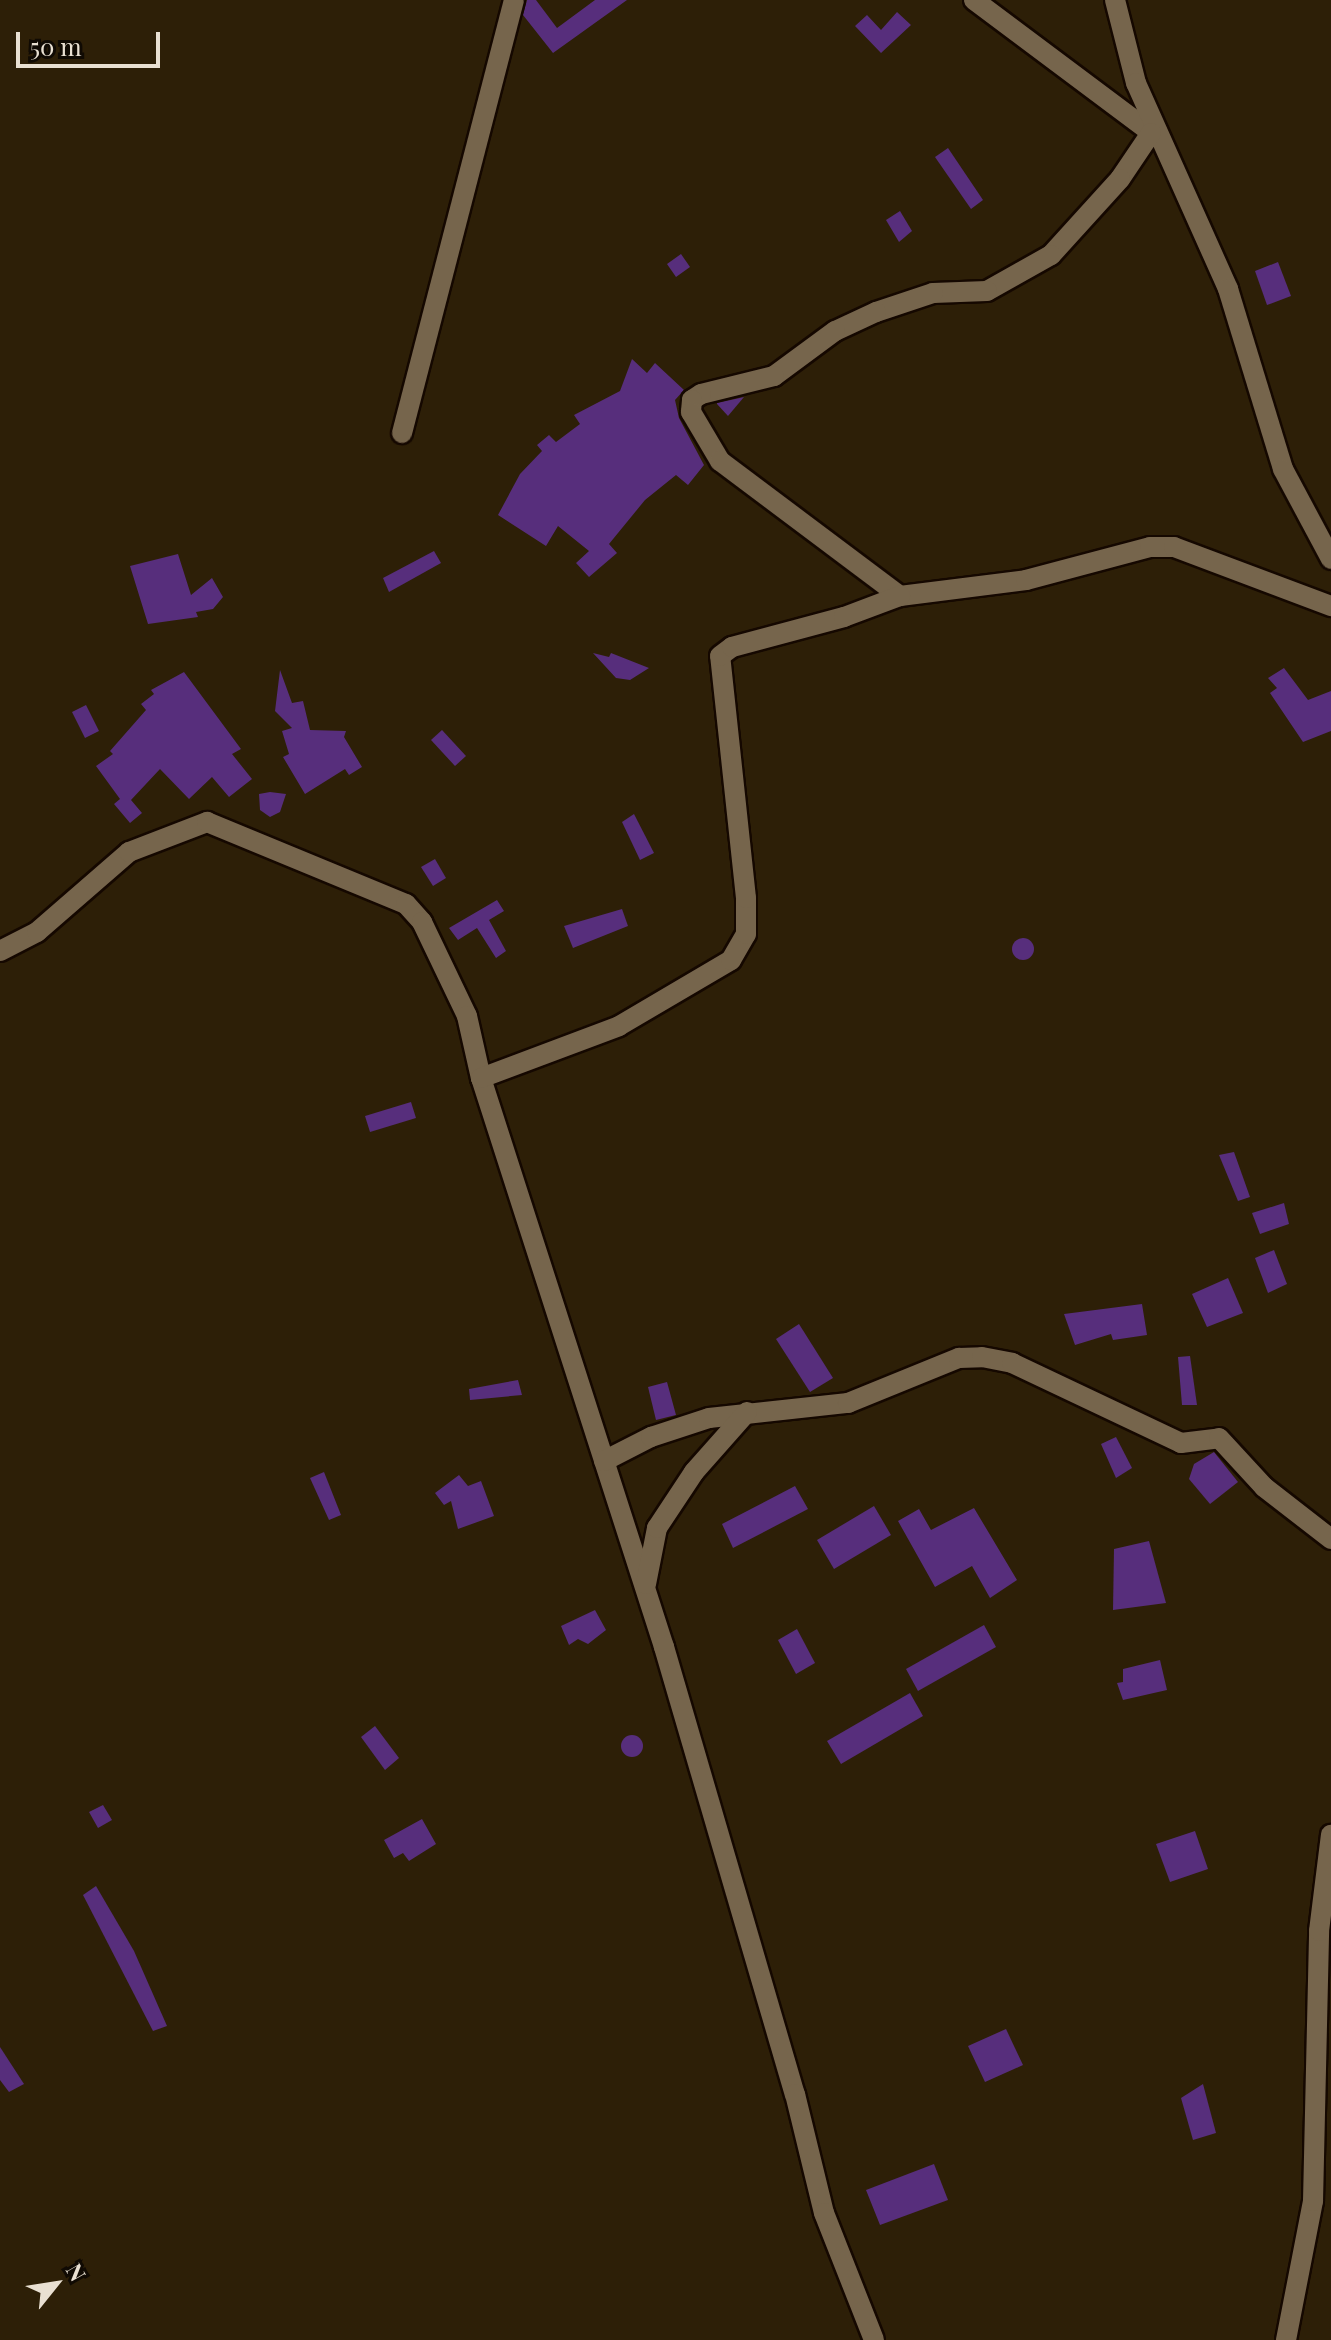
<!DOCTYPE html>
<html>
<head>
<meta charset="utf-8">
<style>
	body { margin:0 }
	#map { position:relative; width:1331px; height:2340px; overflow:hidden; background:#2d1f07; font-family:"Playfair Display",serif }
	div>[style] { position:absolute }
	.building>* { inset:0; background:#572e7c }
	.round { border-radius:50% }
	.roads { filter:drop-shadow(2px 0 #150800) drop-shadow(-2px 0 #150800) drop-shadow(0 2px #150800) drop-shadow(0 -2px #150800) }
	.minor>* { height:20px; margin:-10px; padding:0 10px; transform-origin:10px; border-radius:10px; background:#76654c }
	span { translate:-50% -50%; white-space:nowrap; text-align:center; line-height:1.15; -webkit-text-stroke:7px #100a03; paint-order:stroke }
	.north { position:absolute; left:16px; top:2244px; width:80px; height:80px; -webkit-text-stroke:6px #100a03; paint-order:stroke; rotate:60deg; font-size:22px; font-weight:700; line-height:32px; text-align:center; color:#e9e0d2 }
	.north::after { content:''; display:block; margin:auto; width:28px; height:36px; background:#e9e0d2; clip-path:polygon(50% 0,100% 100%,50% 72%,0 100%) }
	.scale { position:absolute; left:16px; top:32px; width:144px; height:36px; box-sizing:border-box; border:4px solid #e9e0d2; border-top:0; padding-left:10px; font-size:24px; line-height:28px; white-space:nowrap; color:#e9e0d2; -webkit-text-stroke:6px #100a03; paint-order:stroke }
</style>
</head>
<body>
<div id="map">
	<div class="building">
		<div style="clip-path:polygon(527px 0,536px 0,557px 28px,595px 0,627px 0,553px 53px,523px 15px)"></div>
		<div style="clip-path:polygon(897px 12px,911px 25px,881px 53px,855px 26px,867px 15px,881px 30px)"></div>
		<div style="clip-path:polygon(948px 148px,983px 200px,971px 209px,935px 157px)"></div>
		<div style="clip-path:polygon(900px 211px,912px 231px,899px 242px,886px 220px)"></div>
		<div style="clip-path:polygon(681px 254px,690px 267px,676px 277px,667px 264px)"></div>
		<div style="clip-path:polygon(1278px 262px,1291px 296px,1267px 305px,1255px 271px)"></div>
		<div style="clip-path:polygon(632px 359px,647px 373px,655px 363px,684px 390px,675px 400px,679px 418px,704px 465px,688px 485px,676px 475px,645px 500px,609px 544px,617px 553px,589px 577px,576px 563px,589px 551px,558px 526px,546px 546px,498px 515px,520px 474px,542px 451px,537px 445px,549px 435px,556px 442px,580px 424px,574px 415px,620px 391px)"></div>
		<div style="clip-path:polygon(744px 397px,728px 416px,717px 404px,717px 403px)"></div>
		<div style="clip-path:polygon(434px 551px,441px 563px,389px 592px,383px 578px)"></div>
		<div style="clip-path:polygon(178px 554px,191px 595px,212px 578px,223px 597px,213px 609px,196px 612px,198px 617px,148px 624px,130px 566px)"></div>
		<div style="clip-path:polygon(593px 653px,609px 657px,611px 653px,649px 668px,630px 680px,616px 678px)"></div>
		<div style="clip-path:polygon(1284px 668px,1308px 700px,1331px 691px,1331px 731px,1303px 742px,1270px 693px,1277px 688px,1268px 678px)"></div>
		<div style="clip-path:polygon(280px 670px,292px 703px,303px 701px,310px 730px,346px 731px,344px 737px,362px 767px,349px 775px,345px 769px,305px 794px,283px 757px,289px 754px,282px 731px,292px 728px,275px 711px)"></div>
		<div style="clip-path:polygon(184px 672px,241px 749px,232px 754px,252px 779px,229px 797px,212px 777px,189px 799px,160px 769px,131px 800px,142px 813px,130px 823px,114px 804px,120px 799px,96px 766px,113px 754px,110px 751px,146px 710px,141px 704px,154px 694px,151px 690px)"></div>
		<div style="clip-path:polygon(86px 705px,99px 731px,85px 738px,72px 712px)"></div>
		<div style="clip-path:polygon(442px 730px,466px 756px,455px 766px,431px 740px)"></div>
		<div style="clip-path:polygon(270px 792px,286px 794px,280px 812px,270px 817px,260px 810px,259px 794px)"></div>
		<div style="clip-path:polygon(634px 814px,654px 853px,640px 860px,622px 822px)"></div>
		<div style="clip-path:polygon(435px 859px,446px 878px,433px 886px,421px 867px)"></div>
		<div style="clip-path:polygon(497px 900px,504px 911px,489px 920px,506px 951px,496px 958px,477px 928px,458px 940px,449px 928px)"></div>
		<div style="clip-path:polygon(622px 909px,628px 926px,573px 948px,564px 926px)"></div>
		<div class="round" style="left:1012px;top:938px;width:22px;height:22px"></div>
		<div style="clip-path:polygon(411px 1102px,416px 1118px,370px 1132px,365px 1116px)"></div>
		<div style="clip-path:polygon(1234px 1152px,1250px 1197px,1238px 1201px,1219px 1155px)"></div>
		<div style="clip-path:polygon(1284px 1203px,1289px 1224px,1260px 1234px,1252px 1213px)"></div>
		<div style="clip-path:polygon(1274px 1250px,1287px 1284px,1268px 1293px,1255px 1258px)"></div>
		<div style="clip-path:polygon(1228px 1278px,1243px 1313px,1207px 1327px,1192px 1294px)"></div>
		<div style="clip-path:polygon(1142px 1304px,1147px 1335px,1113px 1340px,1111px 1334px,1075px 1345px,1064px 1314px)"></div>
		<div style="clip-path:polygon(799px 1324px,833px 1378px,810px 1392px,776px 1339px)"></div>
		<div style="clip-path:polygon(1190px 1356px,1197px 1405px,1182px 1405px,1178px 1357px)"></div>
		<div style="clip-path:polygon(518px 1380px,522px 1395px,470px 1400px,469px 1389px)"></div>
		<div style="clip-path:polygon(667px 1382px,676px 1415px,656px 1420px,648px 1387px)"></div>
		<div style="clip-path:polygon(1116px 1437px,1132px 1468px,1116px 1478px,1101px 1444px)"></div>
		<div style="clip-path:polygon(1214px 1452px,1238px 1482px,1210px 1504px,1189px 1479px,1194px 1464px)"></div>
		<div style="clip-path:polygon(324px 1472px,341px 1515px,329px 1520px,310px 1478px)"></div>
		<div style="clip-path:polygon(459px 1475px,468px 1486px,481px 1481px,494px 1516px,458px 1529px,451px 1501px,444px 1505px,435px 1493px)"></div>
		<div style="clip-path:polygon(795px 1486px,808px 1509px,733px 1548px,722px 1524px)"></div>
		<div style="clip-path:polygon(874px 1506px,891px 1535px,834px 1569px,817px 1540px)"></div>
		<div style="clip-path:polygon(974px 1508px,1017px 1580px,990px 1598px,972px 1566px,935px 1587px,898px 1521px,919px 1509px,931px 1530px)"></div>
		<div style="clip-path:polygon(1149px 1541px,1166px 1603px,1113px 1610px,1114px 1549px)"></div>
		<div style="clip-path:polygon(595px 1610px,606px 1630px,588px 1644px,578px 1639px,569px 1645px,561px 1626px)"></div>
		<div style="clip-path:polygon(984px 1625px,996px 1647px,918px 1691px,906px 1669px)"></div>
		<div style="clip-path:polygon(797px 1629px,815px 1663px,796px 1674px,778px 1640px)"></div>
		<div style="clip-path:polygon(1160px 1660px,1167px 1690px,1123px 1700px,1117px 1683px,1123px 1682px,1123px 1669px)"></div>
		<div style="clip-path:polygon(910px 1693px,923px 1716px,841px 1764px,827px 1741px)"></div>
		<div style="clip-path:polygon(375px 1726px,399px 1758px,385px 1770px,361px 1737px)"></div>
		<div class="round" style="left:621px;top:1735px;width:22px;height:22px"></div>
		<div style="clip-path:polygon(103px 1805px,112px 1820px,98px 1828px,89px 1812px)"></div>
		<div style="clip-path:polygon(422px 1819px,436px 1844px,409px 1861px,403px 1853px,394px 1858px,384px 1840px)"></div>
		<div style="clip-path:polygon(1195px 1831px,1208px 1869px,1170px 1882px,1156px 1844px)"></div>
		<div style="clip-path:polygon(96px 1886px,134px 1951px,167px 2026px,153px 2031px,83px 1895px)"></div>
		<div style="clip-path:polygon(1006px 2029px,1023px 2065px,985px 2082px,968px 2046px)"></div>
		<div style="clip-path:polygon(0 2047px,24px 2084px,9px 2092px,0 2080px)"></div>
		<div style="clip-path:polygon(1203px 2084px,1216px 2133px,1193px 2140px,1181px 2098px)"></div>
		<div style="clip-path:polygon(934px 2164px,948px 2200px,880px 2225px,866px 2190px)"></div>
	</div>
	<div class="roads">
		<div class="minor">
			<div style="left:974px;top:0;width:232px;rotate:36.8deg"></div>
			<div style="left:1115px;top:0;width:86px;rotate:75.8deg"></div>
			<div style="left:1136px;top:83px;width:226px;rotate:65.9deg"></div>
			<div style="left:1228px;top:289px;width:188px;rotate:73deg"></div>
			<div style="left:1283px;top:469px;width:102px;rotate:61.9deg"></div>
			<div style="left:1151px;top:133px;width:55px;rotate:124deg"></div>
			<div style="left:1120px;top:179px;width:103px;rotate:132.2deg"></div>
			<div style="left:1051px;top:255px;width:73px;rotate:150.6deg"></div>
			<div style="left:987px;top:291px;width:54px;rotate:177.9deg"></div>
			<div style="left:933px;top:293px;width:60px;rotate:161.6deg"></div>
			<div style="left:876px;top:312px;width:45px;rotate:155.1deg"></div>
			<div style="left:835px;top:331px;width:76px;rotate:143.6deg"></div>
			<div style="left:774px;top:376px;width:75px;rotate:166.1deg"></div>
			<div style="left:701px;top:394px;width:11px;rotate:146deg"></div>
			<div style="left:692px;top:400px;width:12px;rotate:95deg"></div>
			<div style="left:691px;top:412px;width:57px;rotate:59.4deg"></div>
			<div style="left:720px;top:461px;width:225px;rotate:36.9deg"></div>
			<div style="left:900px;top:596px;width:127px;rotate:-7.2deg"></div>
			<div style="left:1026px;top:580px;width:128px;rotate:-14.9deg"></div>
			<div style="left:1150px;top:547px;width:24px"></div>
			<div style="left:1174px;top:547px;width:168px;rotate:20.6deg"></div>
			<div style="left:402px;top:433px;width:447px;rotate:-75.5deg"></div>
			<div style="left:0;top:951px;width:42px;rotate:-27.2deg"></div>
			<div style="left:37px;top:932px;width:122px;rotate:-41deg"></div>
			<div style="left:129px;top:852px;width:84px;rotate:-21deg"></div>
			<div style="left:207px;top:822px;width:215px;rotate:22.4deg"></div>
			<div style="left:406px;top:904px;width:24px;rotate:48deg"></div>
			<div style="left:422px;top:922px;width:104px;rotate:64.4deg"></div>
			<div style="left:467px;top:1016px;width:64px;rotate:77.3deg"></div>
			<div style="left:481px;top:1078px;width:598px;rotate:72.17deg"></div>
			<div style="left:664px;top:1647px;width:466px;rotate:73.7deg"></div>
			<div style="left:795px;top:2094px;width:122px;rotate:76.3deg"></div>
			<div style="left:824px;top:2213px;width:136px;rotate:68.5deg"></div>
			<div style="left:481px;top:1078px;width:147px;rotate:-20.6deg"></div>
			<div style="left:619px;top:1026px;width:130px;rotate:-30.5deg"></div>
			<div style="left:731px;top:960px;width:30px;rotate:-60deg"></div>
			<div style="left:746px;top:934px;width:36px;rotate:-90deg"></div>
			<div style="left:746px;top:898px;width:243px;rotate:-96.1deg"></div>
			<div style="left:720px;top:656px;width:15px;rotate:-37deg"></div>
			<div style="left:732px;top:647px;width:116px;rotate:-15deg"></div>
			<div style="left:844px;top:617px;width:60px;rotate:-20.6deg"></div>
			<div style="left:604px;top:1461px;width:53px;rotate:-27.1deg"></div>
			<div style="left:651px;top:1437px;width:61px;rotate:-18.1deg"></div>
			<div style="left:709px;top:1418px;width:140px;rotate:-6.2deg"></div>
			<div style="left:848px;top:1403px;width:120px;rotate:-22.1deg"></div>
			<div style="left:959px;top:1358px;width:23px;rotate:-2deg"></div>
			<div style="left:982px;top:1357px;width:31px;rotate:11deg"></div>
			<div style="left:1012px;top:1363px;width:187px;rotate:25.3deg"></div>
			<div style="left:1181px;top:1443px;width:38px;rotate:-7deg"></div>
			<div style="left:1219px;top:1438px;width:67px;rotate:47.4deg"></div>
			<div style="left:1264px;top:1487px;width:85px;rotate:37.8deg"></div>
			<div style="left:646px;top:1584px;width:57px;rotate:-78.9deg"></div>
			<div style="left:657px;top:1528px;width:67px;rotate:-56.5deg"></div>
			<div style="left:694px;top:1472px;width:80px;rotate:-48.5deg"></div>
			<div style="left:1286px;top:2340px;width:142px;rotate:-79deg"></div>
			<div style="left:1313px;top:2201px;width:270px;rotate:-88.7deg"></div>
			<div style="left:1319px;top:1931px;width:97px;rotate:-82.9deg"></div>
		</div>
	</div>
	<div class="north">N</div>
	<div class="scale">50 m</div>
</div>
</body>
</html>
